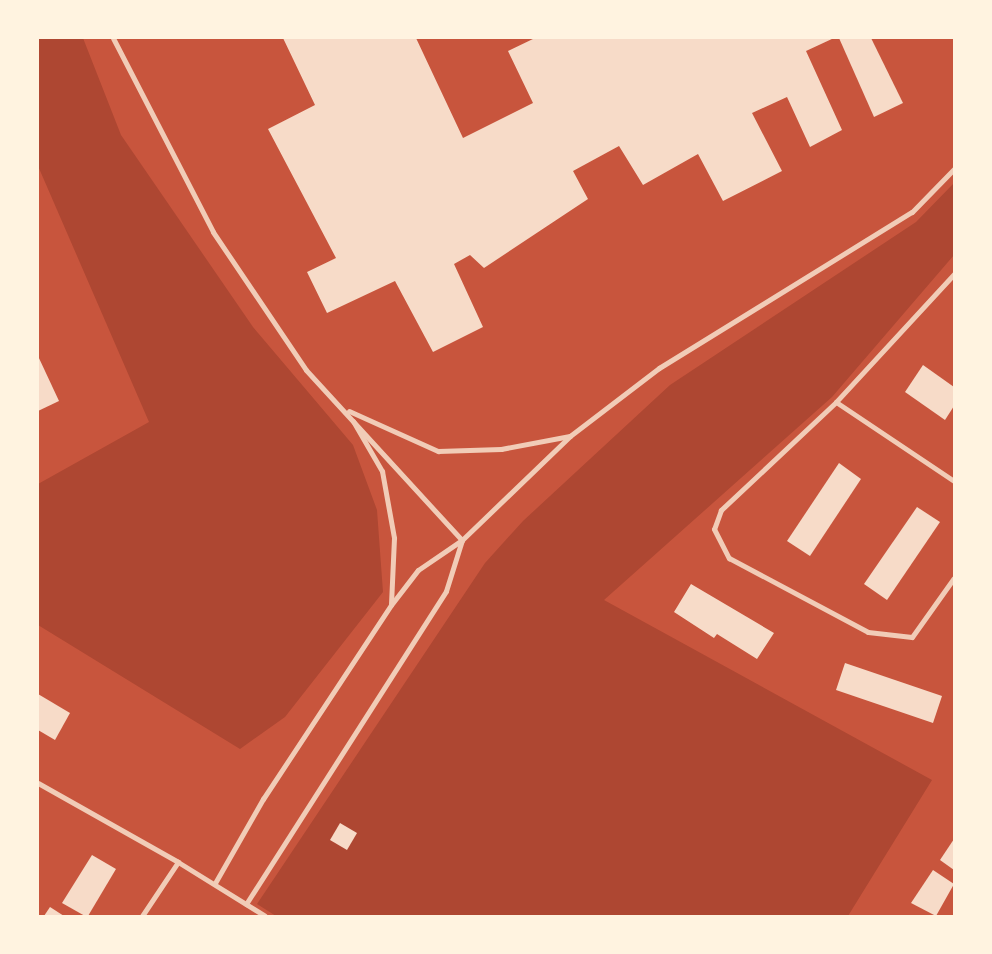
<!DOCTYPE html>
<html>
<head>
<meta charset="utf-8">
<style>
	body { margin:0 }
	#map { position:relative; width:992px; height:954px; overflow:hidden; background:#c8553d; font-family:"Titillium Web",sans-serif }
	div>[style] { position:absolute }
	.green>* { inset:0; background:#ae4732 }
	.building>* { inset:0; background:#f7dbc8 }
	.minor>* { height:5px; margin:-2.5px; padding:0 2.5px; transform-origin:2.5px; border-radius:2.5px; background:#f1ccb7 }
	span { translate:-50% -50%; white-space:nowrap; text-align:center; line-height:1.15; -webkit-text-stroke:4.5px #fff3e0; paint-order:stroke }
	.frame { position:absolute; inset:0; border:39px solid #fff3e0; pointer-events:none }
</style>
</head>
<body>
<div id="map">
	<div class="green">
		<div style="clip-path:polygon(38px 38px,83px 38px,121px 135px,253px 327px,353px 445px,377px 510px,383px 592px,285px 717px,240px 749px,38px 625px,38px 484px,149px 422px,38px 166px)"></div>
		<div style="clip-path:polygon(954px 183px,954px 255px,832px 397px,604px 600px,932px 780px,848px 916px,276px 916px,257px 904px,485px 563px,523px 521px,670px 385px,916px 222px)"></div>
	</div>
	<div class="building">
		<div style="clip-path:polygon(283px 38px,416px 38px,463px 138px,533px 103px,508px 51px,535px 38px,834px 38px,806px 51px,842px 130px,810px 147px,787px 97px,752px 113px,782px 171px,723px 201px,698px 154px,643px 185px,619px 146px,573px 171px,588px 199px,484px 268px,470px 255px,454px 264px,483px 327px,433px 352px,395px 281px,327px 313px,307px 272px,336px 258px,268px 129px,315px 105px)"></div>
		<div style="clip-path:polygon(839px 38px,871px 38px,903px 103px,874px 117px)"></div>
		<div style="clip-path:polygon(38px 356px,59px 401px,38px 411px)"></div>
		<div style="clip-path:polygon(923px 365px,954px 387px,954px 406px,945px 420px,905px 392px)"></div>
		<div style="clip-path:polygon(839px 463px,861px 479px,810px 556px,787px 541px)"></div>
		<div style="clip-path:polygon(917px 507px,940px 522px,887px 600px,864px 584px)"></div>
		<div style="clip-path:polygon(691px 584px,774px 633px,757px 659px,717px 634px,714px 638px,674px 612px)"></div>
		<div style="clip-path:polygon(845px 663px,942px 696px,933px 723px,836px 690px)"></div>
		<div style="clip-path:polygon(38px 694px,70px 713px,55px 740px,38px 730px)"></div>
		<div style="clip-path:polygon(340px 823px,357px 833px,347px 850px,330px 840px)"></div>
		<div style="clip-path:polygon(954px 839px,954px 870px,940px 860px)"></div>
		<div style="clip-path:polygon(92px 855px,116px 869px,88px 916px,85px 916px,62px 903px)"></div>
		<div style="clip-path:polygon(933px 870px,954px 884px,936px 916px,911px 903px)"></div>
		<div style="clip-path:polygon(50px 907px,64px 916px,44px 916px)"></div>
	</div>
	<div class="minor">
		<div style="left:113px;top:38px;width:218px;rotate:62.7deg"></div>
		<div style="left:213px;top:232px;width:166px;rotate:56deg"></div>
		<div style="left:306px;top:370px;width:231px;rotate:47.5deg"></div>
		<div style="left:954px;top:274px;width:174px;rotate:132.7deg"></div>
		<div style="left:836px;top:402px;width:158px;rotate:136.8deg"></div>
		<div style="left:721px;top:510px;width:20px;rotate:110deg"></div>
		<div style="left:714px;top:529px;width:33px;rotate:63deg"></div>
		<div style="left:729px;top:558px;width:157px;rotate:28deg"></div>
		<div style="left:868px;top:632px;width:44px;rotate:6.5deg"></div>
		<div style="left:912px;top:637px;width:72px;rotate:-54.6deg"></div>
		<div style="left:836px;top:402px;width:142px;rotate:33.8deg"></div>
		<div style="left:349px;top:411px;width:98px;rotate:24.2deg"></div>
		<div style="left:438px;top:451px;width:63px;rotate:-1.8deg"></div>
		<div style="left:501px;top:449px;width:70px;rotate:-10.7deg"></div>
		<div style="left:353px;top:421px;width:58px;rotate:59.9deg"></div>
		<div style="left:382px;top:471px;width:68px;rotate:79.8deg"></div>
		<div style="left:394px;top:538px;width:66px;rotate:92.6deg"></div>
		<div style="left:38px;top:783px;width:161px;rotate:29.4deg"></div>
		<div style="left:178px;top:862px;width:102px;rotate:31.8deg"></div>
		<div style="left:215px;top:883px;width:97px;rotate:-60.3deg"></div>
		<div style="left:263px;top:799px;width:232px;rotate:-56.6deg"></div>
		<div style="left:391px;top:605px;width:44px;rotate:-52.4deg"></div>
		<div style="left:418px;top:570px;width:53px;rotate:-34.3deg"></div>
		<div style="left:462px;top:540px;width:150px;rotate:-43.9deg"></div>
		<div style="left:570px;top:436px;width:112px;rotate:-37.4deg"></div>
		<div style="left:659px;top:368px;width:297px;rotate:-31.7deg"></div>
		<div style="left:912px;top:212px;width:60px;rotate:-45.7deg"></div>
		<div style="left:246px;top:904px;width:371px;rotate:-57.4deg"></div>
		<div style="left:446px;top:591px;width:53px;rotate:-72.6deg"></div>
		<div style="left:142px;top:916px;width:65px;rotate:-56.3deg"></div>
	</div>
	<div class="frame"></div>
</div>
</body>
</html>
